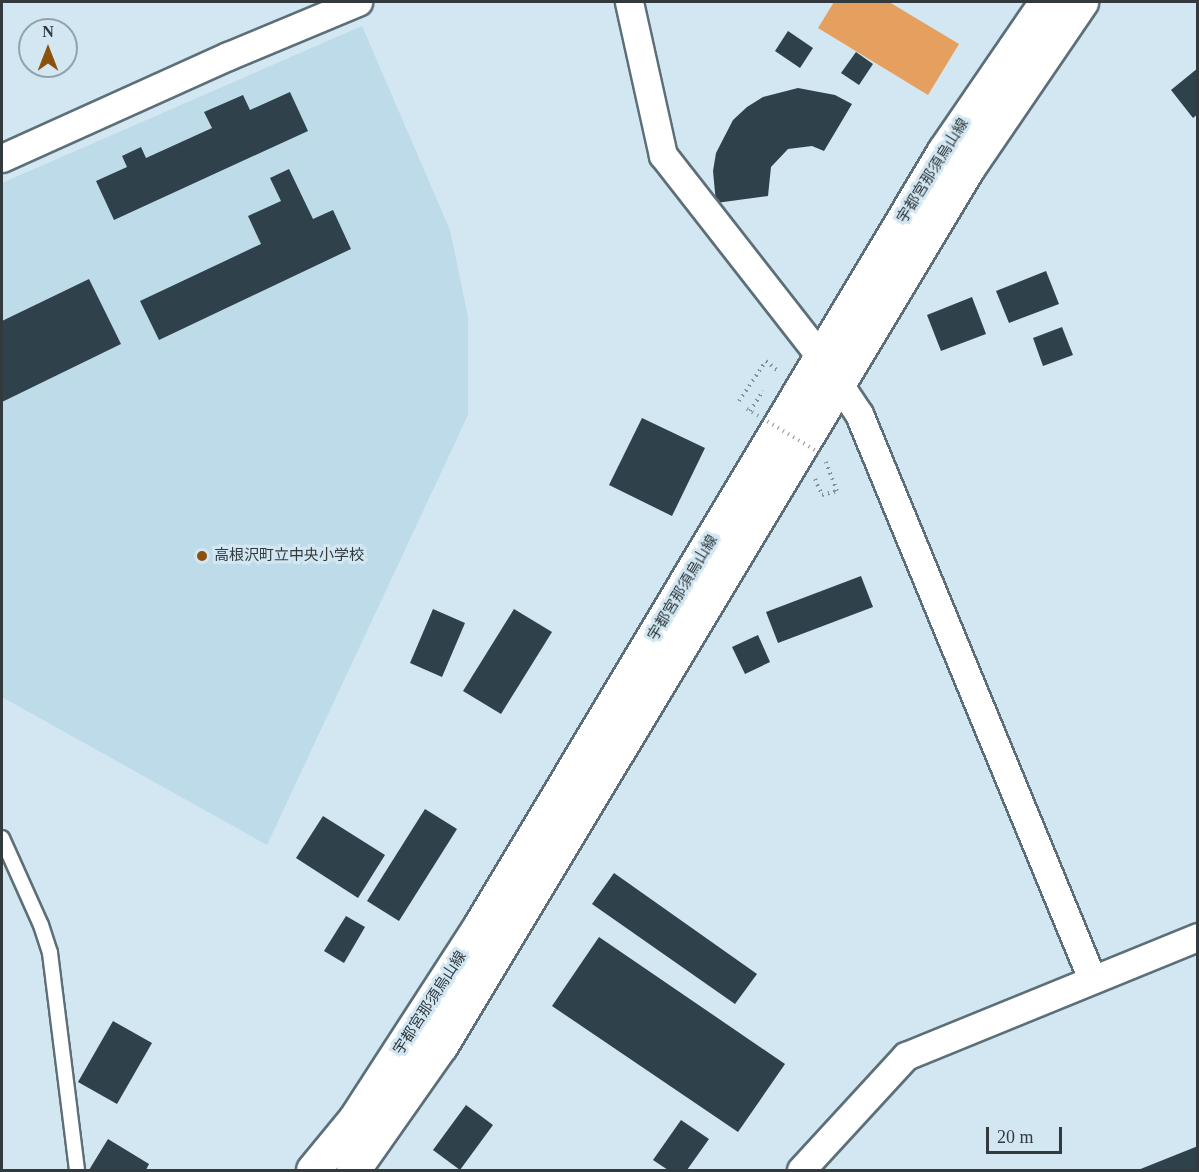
<!DOCTYPE html>
<html>
<head>
<meta charset="utf-8">
<style>
	body { margin:0 }
	#map { position:relative; width:1199px; height:1172px; overflow:hidden; background:#d2e7f2; font-family:"Times New Roman","Noto Sans JP",serif }
	div>[style] { position:absolute }
	.built>* { inset:0; background:#bedbea }
	.green>* { inset:0; background:#e59f5e }
	.building>* { inset:0; background:#2f414a }
	.path>* { height:4px; margin-top:-2px; transform-origin:0; background:repeating-linear-gradient(90deg,#808f96 0 1.5px,transparent 0 6px) }
	.roads { filter:drop-shadow(2px 0 #5c6f78) drop-shadow(-2px 0 #5c6f78) drop-shadow(0 2px #5c6f78) drop-shadow(0 -2px #5c6f78) }
	.lane>* { height:14px; margin:-7px; padding:0 7px; transform-origin:7px; border-radius:7px; background:#fff }
	.street>* { height:27px; margin:-13.5px; padding:0 13.5px; transform-origin:13.5px; border-radius:13.5px; background:#fff }
	.primary>* { height:33px; margin:-16.5px; padding:0 16.5px; transform-origin:16.5px; border-radius:16.5px; background:#fff }
	.path-bridge>* { height:4px; margin-top:-2px; transform-origin:0; background:repeating-linear-gradient(90deg,#808f96 0 1.5px,transparent 0 6px) }
	.dots>* { width:16px; height:16px; translate:-50% -50%; box-sizing:border-box; border:3px solid #d2e7f2; border-radius:50% }
	span { translate:-50% -50%; white-space:nowrap; text-align:center; line-height:1.15; -webkit-text-stroke:6px #d2e7f2; paint-order:stroke }
	.street-label { font-size:15px; color:#323a3e }
	.poi-label { font-size:15px; color:#323a3e }
	.left { translate:0 -50%; text-align:left }
	.frame { position:absolute; inset:0; border:3px solid #323a3e; pointer-events:none }
	.north { position:absolute; left:18px; top:18px; width:60px; height:60px; box-sizing:border-box; background:#d2e7f2; border:2px solid #92a2aa; border-radius:50%; rotate:0deg; font-size:16px; font-weight:700; line-height:24px; text-align:center; color:#323a3e }
	.north::after { content:''; display:block; margin:auto; width:21px; height:27px; background:#8c510d; clip-path:polygon(50% 0,100% 100%,50% 72%,0 100%) }
	.scale { position:absolute; left:986px; top:1127px; width:76px; height:27px; box-sizing:border-box; border:3px solid #323a3e; border-top:0; padding-left:8px; font-size:18px; line-height:21px; white-space:nowrap; color:#323a3e; -webkit-text-stroke:4px #d2e7f2; paint-order:stroke }
</style>
</head>
<body>
<div id="map">
	<div class="built">
		<div style="clip-path:polygon(362px 26px,450px 230px,468px 317px,468px 415px,267px 845px,2px 697px,2px 183px)"></div>
	</div>
	<div class="green">
		<div style="clip-path:polygon(834px 2px,889px 2px,959px 44px,928px 95px,818px 28px)"></div>
	</div>
	<div class="building">
		<div style="clip-path:polygon(788px 31px,813px 48px,800px 68px,775px 51px)"></div>
		<div style="clip-path:polygon(856px 52px,873px 64px,859px 85px,841px 73px)"></div>
		<div style="clip-path:polygon(1198px 68px,1198px 114px,1193px 118px,1171px 90px)"></div>
		<div style="clip-path:polygon(798px 88px,835px 95px,852px 104px,824px 151px,812px 146px,788px 149px,771px 167px,768px 196px,716px 203px,713px 171px,716px 153px,733px 120px,747px 107px,763px 97px)"></div>
		<div style="clip-path:polygon(290px 92px,308px 131px,114px 220px,96px 181px,127px 167px,122px 156px,141px 147px,146px 158px,212px 128px,204px 112px,243px 95px,250px 110px)"></div>
		<div style="clip-path:polygon(289px 169px,313px 219px,333px 210px,351px 249px,159px 340px,140px 301px,261px 244px,248px 216px,281px 201px,270px 178px)"></div>
		<div style="clip-path:polygon(1046px 271px,1059px 304px,1009px 323px,996px 291px)"></div>
		<div style="clip-path:polygon(89px 279px,121px 344px,2px 402px,2px 321px)"></div>
		<div style="clip-path:polygon(972px 297px,986px 334px,941px 351px,927px 315px)"></div>
		<div style="clip-path:polygon(1062px 327px,1073px 355px,1043px 366px,1033px 338px)"></div>
		<div style="clip-path:polygon(642px 418px,705px 448px,672px 516px,609px 485px)"></div>
		<div style="clip-path:polygon(861px 576px,873px 607px,778px 643px,766px 612px)"></div>
		<div style="clip-path:polygon(433px 609px,465px 623px,442px 677px,410px 663px)"></div>
		<div style="clip-path:polygon(514px 609px,552px 632px,501px 714px,463px 691px)"></div>
		<div style="clip-path:polygon(758px 635px,770px 662px,745px 674px,732px 647px)"></div>
		<div style="clip-path:polygon(425px 809px,457px 829px,399px 921px,367px 901px)"></div>
		<div style="clip-path:polygon(323px 816px,385px 855px,358px 898px,296px 858px)"></div>
		<div style="clip-path:polygon(614px 873px,757px 974px,735px 1004px,592px 904px)"></div>
		<div style="clip-path:polygon(346px 916px,365px 927px,344px 963px,324px 951px)"></div>
		<div style="clip-path:polygon(599px 937px,785px 1064px,738px 1132px,552px 1006px)"></div>
		<div style="clip-path:polygon(113px 1021px,152px 1043px,117px 1104px,78px 1082px)"></div>
		<div style="clip-path:polygon(466px 1105px,493px 1125px,460px 1170px,433px 1150px)"></div>
		<div style="clip-path:polygon(681px 1120px,709px 1139px,687px 1170px,668px 1170px,653px 1160px)"></div>
		<div style="clip-path:polygon(108px 1139px,149px 1164px,146px 1170px,89px 1170px)"></div>
		<div style="clip-path:polygon(1198px 1146px,1198px 1170px,1138px 1170px)"></div>
	</div>
	<div class="path">
		<div style="left:739px;top:401px;width:48px;rotate:-56deg"></div>
		<div style="left:766px;top:361px;width:16px;rotate:40deg"></div>
		<div style="left:750px;top:411px;width:24px;rotate:-57deg"></div>
		<div style="left:815px;top:479px;width:17px;rotate:66deg"></div>
		<div style="left:822px;top:495px;width:16px;rotate:-15deg"></div>
		<div style="left:837px;top:491px;width:31px;rotate:-111deg"></div>
	</div>
	<div class="roads">
		<div class="lane">
			<div style="left:2px;top:838px;width:95px;rotate:65.9deg"></div>
			<div style="left:41px;top:925px;width:29px;rotate:72deg"></div>
			<div style="left:50px;top:953px;width:219px;rotate:82.9deg"></div>
		</div>
		<div class="street">
			<div style="left:629px;top:2px;width:157px;rotate:77.5deg"></div>
			<div style="left:663px;top:155px;width:256px;rotate:52deg"></div>
			<div style="left:821px;top:357px;width:69px;rotate:56.3deg"></div>
			<div style="left:859px;top:414px;width:611px;rotate:67.59deg"></div>
			<div style="left:2px;top:158px;width:248px;rotate:-24.3deg"></div>
			<div style="left:228px;top:56px;width:141px;rotate:-22.6deg"></div>
			<div style="left:801px;top:1170px;width:155px;rotate:-47.4deg"></div>
			<div style="left:906px;top:1056px;width:315px;rotate:-22.2deg"></div>
		</div>
		<div class="primary">
			<div style="left:313px;top:1170px;width:66px;rotate:-50.5deg"></div>
			<div style="left:355px;top:1119px;width:232px;rotate:-57.1deg"></div>
			<div style="left:481px;top:924px;width:901px;rotate:-59.08deg"></div>
			<div style="left:944px;top:151px;width:181px;rotate:-55.6deg"></div>
			<div style="left:353px;top:1170px;width:153px;rotate:-54.9deg"></div>
			<div style="left:441px;top:1045px;width:1025px;rotate:-59.01deg"></div>
			<div style="left:969px;top:166px;width:199px;rotate:-55.7deg"></div>
		</div>
	</div>
	<div class="path-bridge">
		<div style="left:747px;top:409px;width:89px;rotate:31.2deg"></div>
	</div>
	<div class="dots">
		<div style="left:202px;top:556px;background:#8c510d"></div>
	</div>
	<div class="street-label">
		<span style="left:933px;top:171px;rotate:-58deg">宇都宮那須烏山線</span>
		<span style="left:683px;top:588px;rotate:-59deg">宇都宮那須烏山線</span>
		<span style="left:430px;top:1003px;rotate:-57deg">宇都宮那須烏山線</span>
	</div>
	<div class="poi-label">
		<span class="left" style="left:214px;top:556px">高根沢町立中央小学校</span>
	</div>
	<div class="frame"></div>
	<div class="north">N</div>
	<div class="scale">20 m</div>
</div>
</body>
</html>
